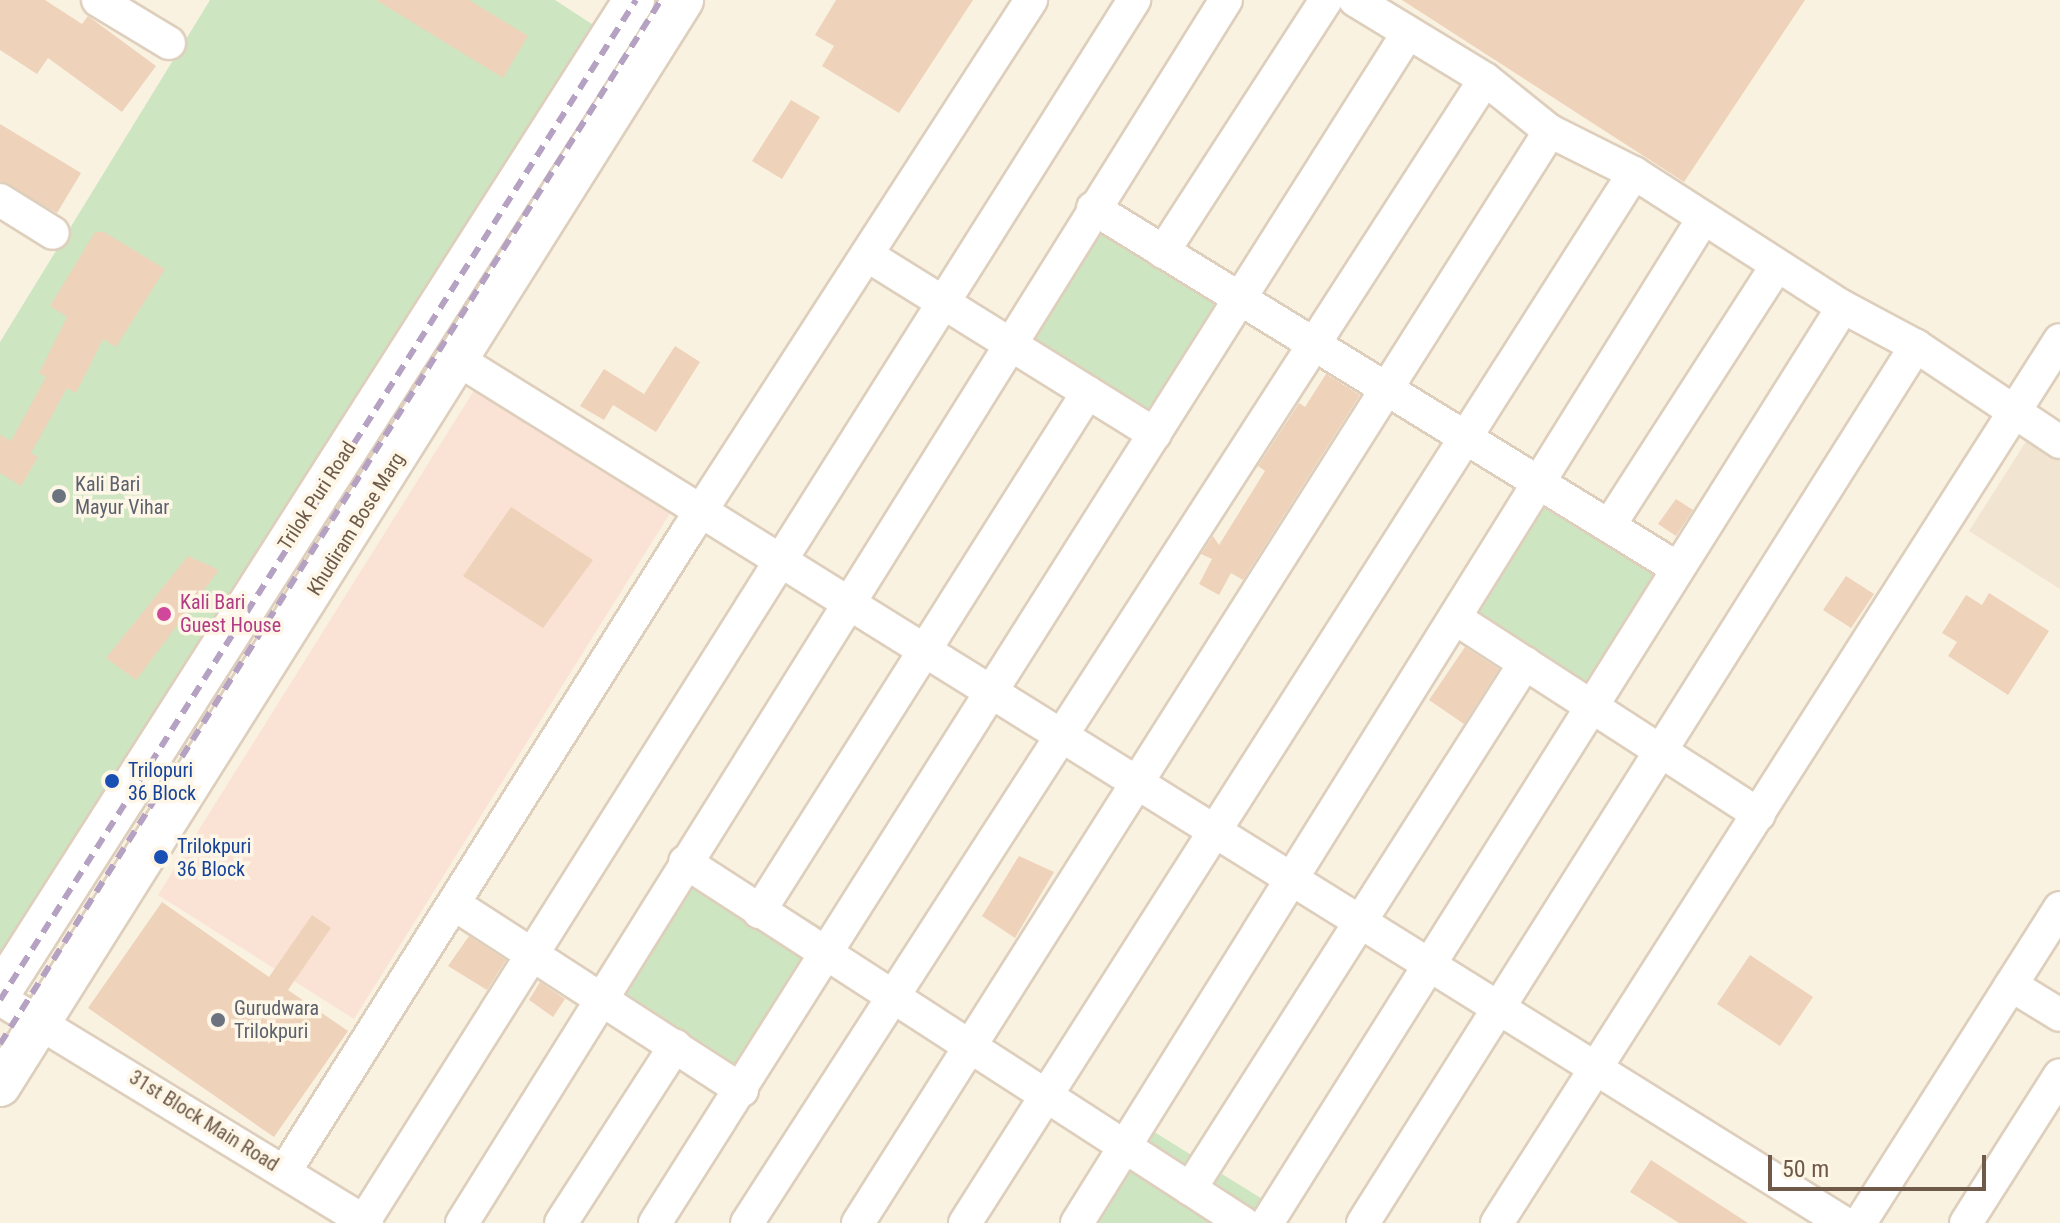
<!DOCTYPE html>
<html>
<head>
<meta charset="utf-8">
<style>
	body { margin:0 }
	#map { position:relative; width:2060px; height:1223px; overflow:hidden; background:#faf2e1; font-family:"Roboto Condensed",sans-serif }
	div>[style] { position:absolute }
	.residential>* { inset:0; background:#f1e4d0 }
	.commercial>* { inset:0; background:#fae3d5 }
	.green>* { inset:0; background:#cde6c1 }
	.building>* { inset:0; background:#eed2ba }
	.roads { filter:drop-shadow(2px 0 #decfbd) drop-shadow(-2px 0 #decfbd) drop-shadow(0 2px #decfbd) drop-shadow(0 -2px #decfbd) }
	.minor>* { height:32px; margin:-16px; padding:0 16px; transform-origin:16px; border-radius:16px; background:#fff }
	.tertiary>* { height:40px; margin:-20px; padding:0 20px; transform-origin:20px; border-radius:20px; background:#fff }
	.rail>* { height:6px; margin-top:-3px; transform-origin:0; background:repeating-linear-gradient(90deg,#b5a1c2 0 12px,transparent 0 20px) }
	.dots>* { width:22px; height:22px; translate:-50% -50%; box-sizing:border-box; border:4px solid #fef6e6; border-radius:50% }
	span { translate:-50% -50%; white-space:nowrap; text-align:center; line-height:1.15; -webkit-text-stroke:7px #fef6e6; paint-order:stroke }
	.worship-label { font-size:20px; color:#5b616d }
	.left { translate:0 -50%; text-align:left }
	.street-label { font-size:20px; color:#6f5a4a }
	.hotel-label { font-size:20px; color:#b23c85 }
	.transit-label { font-size:20px; color:#164399 }
	.scale { position:absolute; left:1768px; top:1155px; width:218px; height:36px; box-sizing:border-box; border:4px solid #6f5a4a; border-top:0; padding-left:10px; font-size:24px; line-height:28px; white-space:nowrap; color:#6f5a4a; -webkit-text-stroke:6px #fef6e6; paint-order:stroke }
</style>
</head>
<body>
<div id="map">
	<div class="residential">
		<div style="clip-path:polygon(2027px 440px,2060px 461px,2060px 589px,1969px 531px)"></div>
	</div>
	<div class="commercial">
		<div style="clip-path:polygon(478px 384px,674px 507px,354px 1019px,158px 895px)"></div>
	</div>
	<div class="green">
		<div style="clip-path:polygon(210px 0,555px 0,604px 32px,0 984px,0 342px)"></div>
		<div style="clip-path:polygon(1114px 203px,1244px 283px,1151px 429px,1023px 347px)"></div>
		<div style="clip-path:polygon(1551px 472px,1681px 552px,1587px 697px,1460px 616px)"></div>
		<div style="clip-path:polygon(704px 855px,834px 935px,740px 1081px,613px 999px)"></div>
		<div style="clip-path:polygon(1143px 1125px,1272px 1205px,1261px 1223px,1081px 1223px)"></div>
	</div>
	<div class="building">
		<div style="clip-path:polygon(0 0,45px 0,82px 24px,88px 16px,156px 66px,122px 112px,48px 58px,37px 74px,0 50px)"></div>
		<div style="clip-path:polygon(376px 0,469px 0,528px 36px,503px 78px)"></div>
		<div style="clip-path:polygon(836px 0,973px 0,899px 113px,822px 66px,834px 46px,815px 35px)"></div>
		<div style="clip-path:polygon(1402px 0,1805px 0,1684px 182px)"></div>
		<div style="clip-path:polygon(791px 100px,820px 117px,782px 179px,752px 161px)"></div>
		<div style="clip-path:polygon(0 124px,81px 173px,57px 213px,0 181px)"></div>
		<div style="clip-path:polygon(95px 232px,104px 232px,165px 269px,116px 347px,103px 339px,76px 393px,67px 388px,31px 453px,38px 457px,21px 486px,0 473px,0 435px,11px 441px,46px 377px,39px 373px,67px 317px,50px 306px)"></div>
		<div style="clip-path:polygon(675px 346px,700px 362px,656px 432px,613px 405px,604px 420px,580px 406px,604px 369px,644px 394px)"></div>
		<div style="clip-path:polygon(1326px 374px,1360px 395px,1243px 580px,1231px 573px,1219px 595px,1199px 584px,1212px 559px,1201px 554px,1213px 536px,1219px 545px,1265px 471px,1258px 466px,1299px 403px,1305px 407px)"></div>
		<div style="clip-path:polygon(1676px 499px,1693px 510px,1676px 536px,1658px 524px)"></div>
		<div style="clip-path:polygon(511px 507px,593px 560px,543px 628px,463px 576px)"></div>
		<div style="clip-path:polygon(188px 556px,219px 570px,136px 680px,106px 658px)"></div>
		<div style="clip-path:polygon(1846px 576px,1874px 594px,1851px 628px,1823px 610px)"></div>
		<div style="clip-path:polygon(1989px 593px,2049px 631px,2008px 695px,1948px 656px,1957px 642px,1942px 633px,1966px 595px,1982px 605px)"></div>
		<div style="clip-path:polygon(1465px 647px,1499px 669px,1464px 724px,1429px 700px)"></div>
		<div style="clip-path:polygon(1019px 856px,1054px 872px,1015px 938px,982px 916px)"></div>
		<div style="clip-path:polygon(162px 902px,269px 977px,312px 915px,331px 928px,288px 990px,348px 1031px,274px 1137px,88px 1008px)"></div>
		<div style="clip-path:polygon(469px 936px,506px 960px,487px 990px,448px 966px)"></div>
		<div style="clip-path:polygon(1750px 955px,1813px 997px,1780px 1046px,1717px 1004px)"></div>
		<div style="clip-path:polygon(540px 982px,565px 999px,553px 1017px,529px 1000px)"></div>
		<div style="clip-path:polygon(1651px 1160px,1748px 1223px,1679px 1223px,1630px 1192px)"></div>
	</div>
	<div class="roads">
		<div class="minor">
			<div style="left:98px;top:0;width:83px;rotate:31.2deg"></div>
			<div style="left:1355px;top:0;width:152px;rotate:31.3deg"></div>
			<div style="left:1485px;top:79px;width:83px;rotate:38.7deg"></div>
			<div style="left:1550px;top:131px;width:94px;rotate:26.6deg"></div>
			<div style="left:1634px;top:173px;width:248px;rotate:32.7deg"></div>
			<div style="left:1843px;top:307px;width:83px;rotate:28.1deg"></div>
			<div style="left:1916px;top:346px;width:173px;rotate:33.7deg"></div>
			<div style="left:0;top:200px;width:62px;rotate:31.9deg"></div>
			<div style="left:1093px;top:208px;width:686px;rotate:31.65deg"></div>
			<div style="left:1163px;top:252px;width:300px;rotate:-57.1deg"></div>
			<div style="left:867px;top:255px;width:339px;rotate:31.9deg"></div>
			<div style="left:460px;top:361px;width:1630px;rotate:31.92deg"></div>
			<div style="left:1609px;top:526px;width:310px;rotate:-57.2deg"></div>
			<div style="left:1455px;top:618px;width:362px;rotate:32.9deg"></div>
			<div style="left:685px;top:862px;width:665px;rotate:32.9deg"></div>
			<div style="left:454px;top:904px;width:343px;rotate:32.9deg"></div>
			<div style="left:759px;top:912px;width:615px;rotate:-57.68deg"></div>
			<div style="left:2011px;top:985px;width:57px;rotate:31.5deg"></div>
			<div style="left:0;top:999px;width:430px;rotate:31.4deg"></div>
			<div style="left:285px;top:1171px;width:753px;rotate:-57.81deg"></div>
			<div style="left:686px;top:534px;width:636px;rotate:-57.13deg"></div>
			<div style="left:1190px;top:1189px;width:624px;rotate:-57.51deg"></div>
			<div style="left:364px;top:1221px;width:1444px;rotate:-57.76deg"></div>
			<div style="left:462px;top:1223px;width:1442px;rotate:-58.01deg"></div>
			<div style="left:561px;top:1223px;width:211px;rotate:-57.2deg"></div>
			<div style="left:655px;top:1223px;width:1408px;rotate:-57.68deg"></div>
			<div style="left:747px;top:1223px;width:1361px;rotate:-57.17deg"></div>
			<div style="left:858px;top:1223px;width:1293px;rotate:-57.64deg"></div>
			<div style="left:965px;top:1223px;width:1245px;rotate:-57.5deg"></div>
			<div style="left:1077px;top:1223px;width:1183px;rotate:-58.06deg"></div>
			<div style="left:1267px;top:1223px;width:1082px;rotate:-57.84deg"></div>
			<div style="left:1363px;top:1223px;width:1037px;rotate:-57.77deg"></div>
			<div style="left:1497px;top:1223px;width:1047px;rotate:-57.48deg"></div>
			<div style="left:1860px;top:1223px;width:373px;rotate:-57.6deg"></div>
			<div style="left:1966px;top:1223px;width:175px;rotate:-57.6deg"></div>
		</div>
		<div class="tertiary">
			<div style="left:0;top:993px;width:1178px;rotate:-57.44deg"></div>
			<div style="left:0;top:1086px;width:1283px;rotate:-57.83deg"></div>
		</div>
	</div>
	<div class="rail">
		<div style="left:0;top:1000px;width:1185px;rotate:-57.54deg"></div>
		<div style="left:0;top:1044px;width:1236px;rotate:-57.66deg"></div>
	</div>
	<div class="dots">
		<div style="left:59px;top:496px;background:#6b7280"></div>
		<div style="left:164px;top:614px;background:#d1479c"></div>
		<div style="left:112px;top:781px;background:#1a4fb4"></div>
		<div style="left:161px;top:857px;background:#1a4fb4"></div>
		<div style="left:218px;top:1020px;background:#6b7280"></div>
	</div>
	<div class="worship-label">
		<span class="left" style="left:75px;top:496px">Kali Bari<br>Mayur Vihar</span>
		<span class="left" style="left:234px;top:1020px">Gurudwara<br>Trilokpuri</span>
	</div>
	<div class="street-label">
		<span style="left:317px;top:496px;rotate:-57deg">Trilok Puri Road</span>
		<span style="left:356px;top:524px;rotate:-58deg">Khudiram Bose Marg</span>
		<span style="left:204px;top:1121px;rotate:32deg">31st Block Main Road</span>
	</div>
	<div class="hotel-label">
		<span class="left" style="left:180px;top:614px">Kali Bari<br>Guest House</span>
	</div>
	<div class="transit-label">
		<span class="left" style="left:128px;top:782px">Trilopuri<br>36 Block</span>
		<span class="left" style="left:177px;top:858px">Trilokpuri<br>36 Block</span>
	</div>
	<div class="scale">50 m</div>
</div>
</body>
</html>
